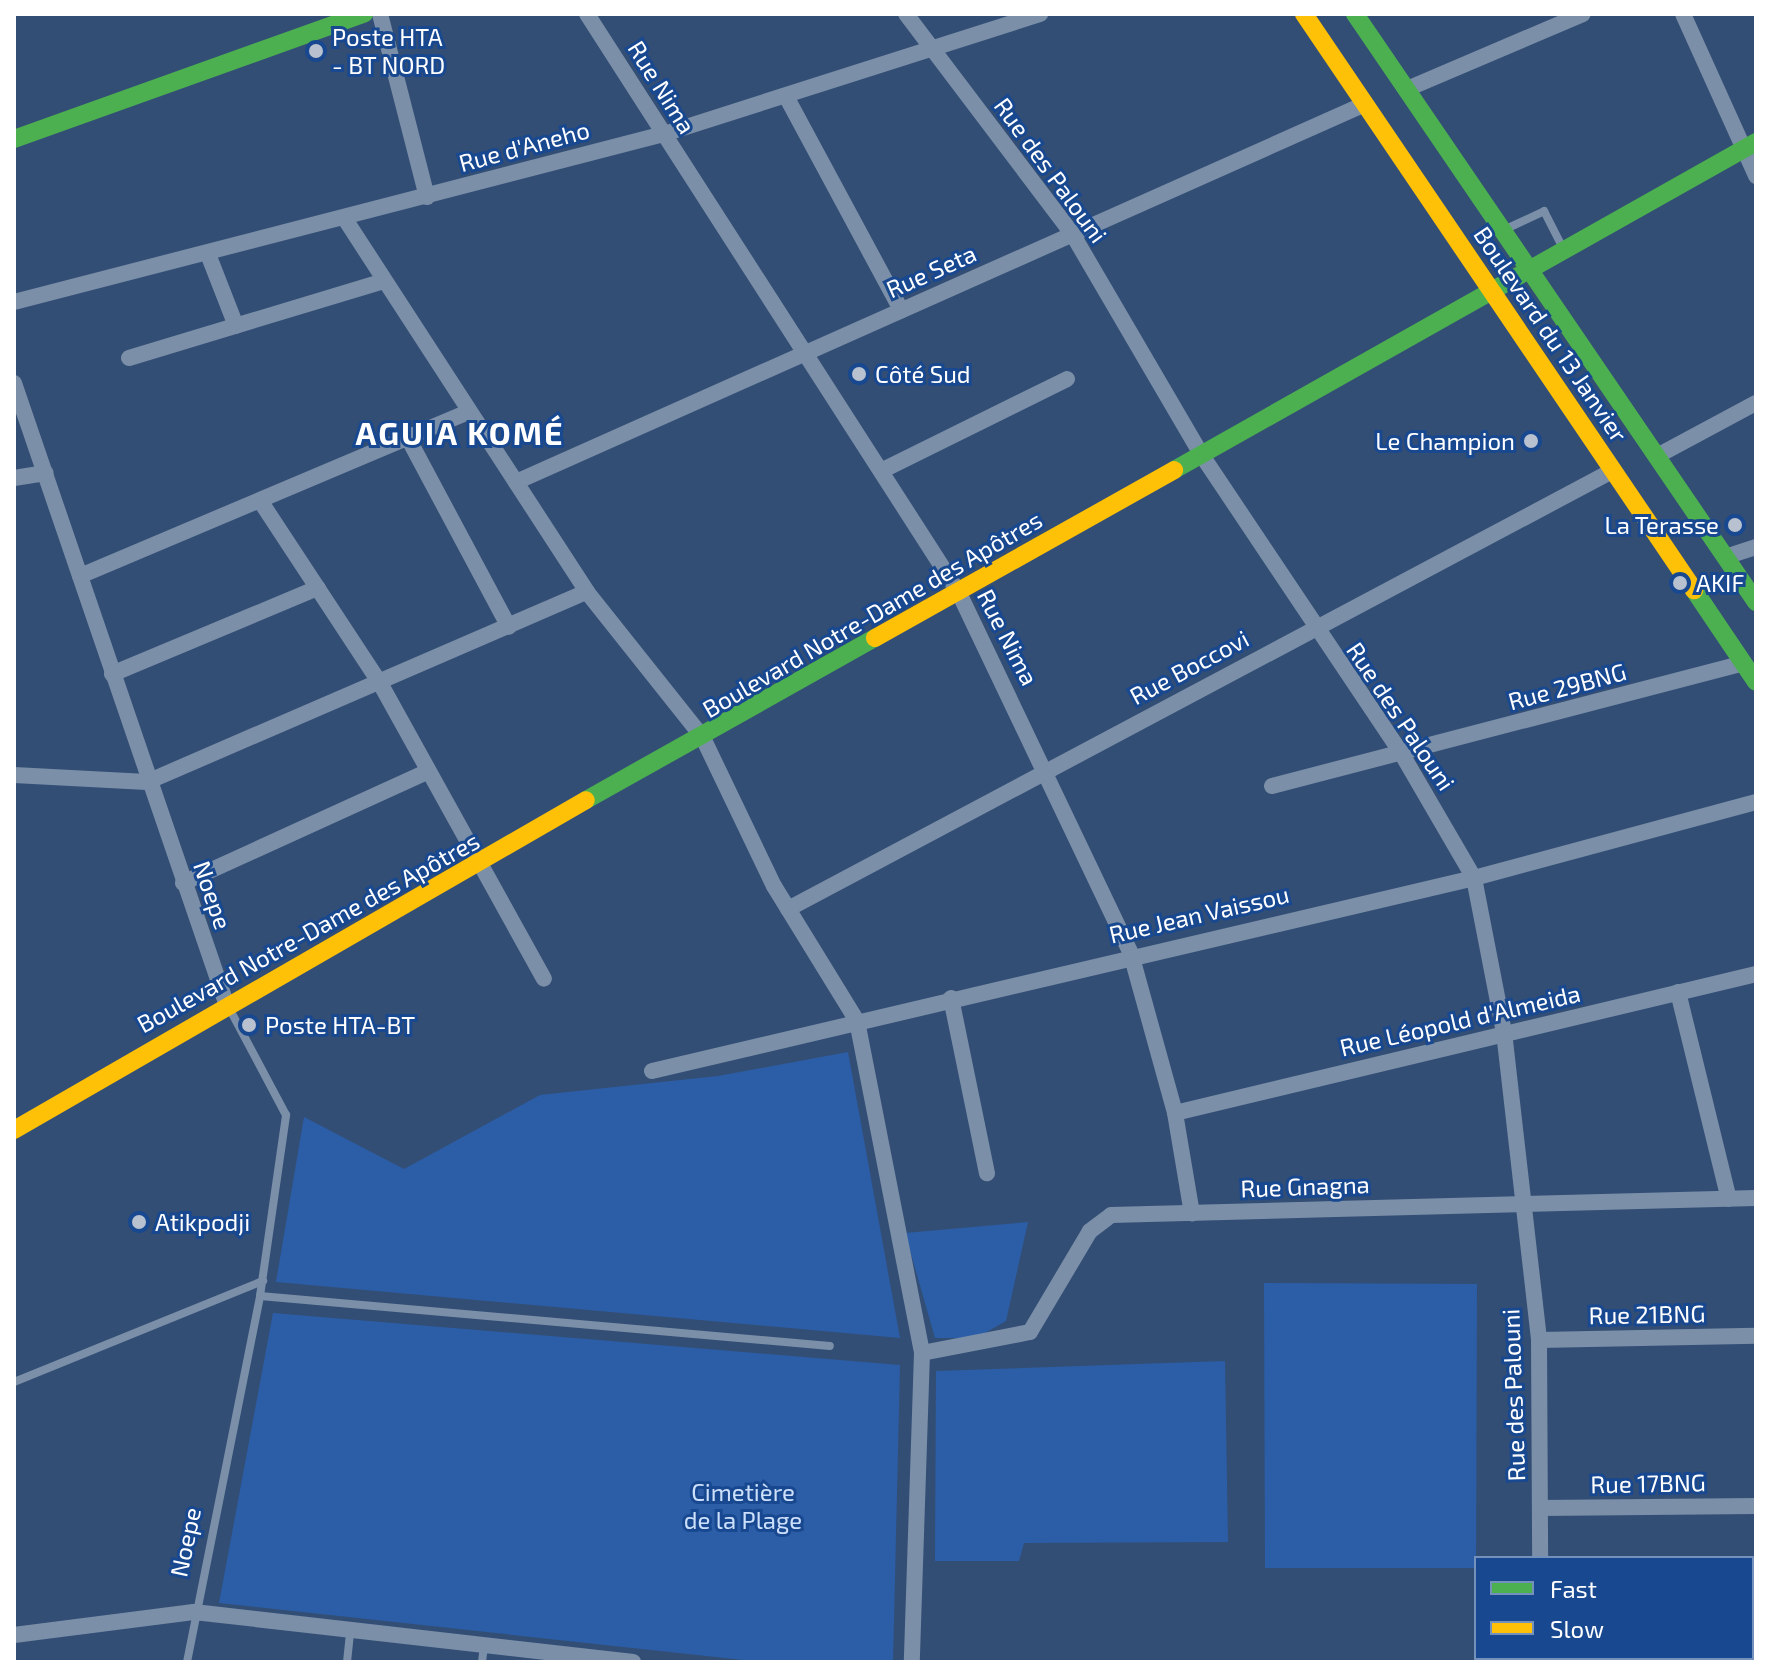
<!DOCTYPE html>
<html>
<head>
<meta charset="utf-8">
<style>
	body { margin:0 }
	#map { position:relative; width:1770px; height:1676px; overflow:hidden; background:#334e75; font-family:"Exo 2",sans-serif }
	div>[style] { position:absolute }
	.green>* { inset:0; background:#2c5ea7 }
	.lane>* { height:8px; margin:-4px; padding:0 4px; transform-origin:4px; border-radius:4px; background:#7b8fa8 }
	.street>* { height:16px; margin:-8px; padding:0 8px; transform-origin:8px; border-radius:8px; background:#7b8fa8 }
	.fast>* { height:18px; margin:-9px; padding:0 9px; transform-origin:9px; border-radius:9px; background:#4caf50 }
	.slow>* { height:18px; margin:-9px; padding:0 9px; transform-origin:9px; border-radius:9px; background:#ffc107 }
	.dots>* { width:22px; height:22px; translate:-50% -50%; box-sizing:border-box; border:4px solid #184890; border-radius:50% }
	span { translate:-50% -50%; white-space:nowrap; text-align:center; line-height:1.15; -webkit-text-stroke:6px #184890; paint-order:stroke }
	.poi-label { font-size:24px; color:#fff }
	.left { translate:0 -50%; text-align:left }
	.right { translate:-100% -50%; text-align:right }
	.street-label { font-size:24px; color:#fff }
	.park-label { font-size:24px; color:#cde0fb }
	.district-label { font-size:32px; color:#fff; font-weight:700; letter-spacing:2px }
	.frame { position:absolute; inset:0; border:16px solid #fff; pointer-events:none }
	.legend { position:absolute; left:1474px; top:1556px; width:280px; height:104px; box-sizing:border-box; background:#184890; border:2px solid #7491bc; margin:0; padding:10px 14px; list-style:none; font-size:24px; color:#fff }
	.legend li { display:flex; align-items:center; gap:16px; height:40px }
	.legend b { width:40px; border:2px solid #7491bc }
</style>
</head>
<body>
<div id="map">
	<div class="green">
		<div style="clip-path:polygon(848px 1052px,900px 1338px,276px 1282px,304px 1117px,404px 1169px,540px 1095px,718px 1076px)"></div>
		<div style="clip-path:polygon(1028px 1222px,1006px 1321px,976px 1338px,935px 1338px,905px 1233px)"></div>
		<div style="clip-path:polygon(1264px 1283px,1477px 1284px,1476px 1568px,1265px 1568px)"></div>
		<div style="clip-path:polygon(273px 1313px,900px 1365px,893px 1662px,762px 1662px,219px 1603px)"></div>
		<div style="clip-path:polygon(1225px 1361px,1228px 1542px,1024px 1543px,1019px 1561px,935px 1561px,936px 1371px)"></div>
	</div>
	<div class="lane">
		<div style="left:1508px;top:228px;width:40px;rotate:-25deg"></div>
		<div style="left:1544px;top:211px;width:39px;rotate:63deg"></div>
		<div style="left:260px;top:1296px;width:572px;rotate:5.01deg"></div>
		<div style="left:14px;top:1382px;width:269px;rotate:-22.1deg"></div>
		<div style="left:187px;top:1662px;width:373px;rotate:-78.7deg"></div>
		<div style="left:260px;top:1296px;width:183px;rotate:-81.8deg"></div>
		<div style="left:286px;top:1115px;width:123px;rotate:-118deg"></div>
		<div style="left:347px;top:1662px;width:31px;rotate:-84deg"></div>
		<div style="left:482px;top:1662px;width:16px;rotate:-83deg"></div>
	</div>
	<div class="street">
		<div style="left:380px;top:14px;width:189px;rotate:75.6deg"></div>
		<div style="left:587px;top:14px;width:688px;rotate:57.28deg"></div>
		<div style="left:959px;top:593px;width:400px;rotate:64.5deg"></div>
		<div style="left:1131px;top:954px;width:165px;rotate:74.5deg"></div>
		<div style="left:1175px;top:1113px;width:102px;rotate:80.4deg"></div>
		<div style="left:906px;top:14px;width:277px;rotate:52.9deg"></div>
		<div style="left:1073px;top:235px;width:254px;rotate:59.7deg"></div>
		<div style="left:1201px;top:454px;width:363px;rotate:56.2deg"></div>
		<div style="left:1403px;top:756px;width:141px;rotate:59.8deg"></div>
		<div style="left:1474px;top:878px;width:157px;rotate:79deg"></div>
		<div style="left:1504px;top:1032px;width:310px;rotate:83.5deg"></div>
		<div style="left:1539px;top:1340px;width:218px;rotate:89.7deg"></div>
		<div style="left:1683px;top:14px;width:178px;rotate:65.7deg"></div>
		<div style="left:1407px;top:89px;width:191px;rotate:-23.1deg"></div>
		<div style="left:787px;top:98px;width:241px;rotate:61.7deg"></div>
		<div style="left:345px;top:219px;width:445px;rotate:57deg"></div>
		<div style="left:587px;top:592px;width:186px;rotate:51.5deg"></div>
		<div style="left:703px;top:738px;width:164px;rotate:64.4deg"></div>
		<div style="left:774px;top:886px;width:158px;rotate:58.4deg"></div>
		<div style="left:857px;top:1021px;width:338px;rotate:78.9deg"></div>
		<div style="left:922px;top:1353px;width:309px;rotate:91.9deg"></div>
		<div style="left:208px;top:254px;width:77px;rotate:68.7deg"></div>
		<div style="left:14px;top:302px;width:671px;rotate:-14.49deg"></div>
		<div style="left:664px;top:134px;width:395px;rotate:-17.7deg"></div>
		<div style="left:129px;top:358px;width:266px;rotate:-16.8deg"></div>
		<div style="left:14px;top:383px;width:655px;rotate:71.12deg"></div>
		<div style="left:408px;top:438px;width:214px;rotate:61.9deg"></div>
		<div style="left:1657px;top:456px;width:112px;rotate:-28.2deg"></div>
		<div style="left:885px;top:469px;width:203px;rotate:-26.3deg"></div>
		<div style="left:14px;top:478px;width:32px;rotate:-9deg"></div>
		<div style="left:516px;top:482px;width:929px;rotate:-24deg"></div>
		<div style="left:261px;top:502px;width:217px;rotate:56.7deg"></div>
		<div style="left:380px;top:683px;width:338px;rotate:61deg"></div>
		<div style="left:1725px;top:557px;width:33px;rotate:-18deg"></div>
		<div style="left:80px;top:576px;width:421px;rotate:-22.9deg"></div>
		<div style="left:112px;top:674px;width:223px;rotate:-22.7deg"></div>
		<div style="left:14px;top:775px;width:133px;rotate:3deg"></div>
		<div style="left:147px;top:782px;width:479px;rotate:-23.4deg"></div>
		<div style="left:1272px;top:786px;width:487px;rotate:-14.6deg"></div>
		<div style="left:183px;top:883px;width:268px;rotate:-24.5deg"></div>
		<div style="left:788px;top:909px;width:935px;rotate:-27.99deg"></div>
		<div style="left:1678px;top:992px;width:213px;rotate:76.2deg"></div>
		<div style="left:951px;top:998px;width:179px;rotate:78.4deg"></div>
		<div style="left:652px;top:1071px;width:844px;rotate:-13.21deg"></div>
		<div style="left:1474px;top:878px;width:292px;rotate:-15.1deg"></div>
		<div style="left:1175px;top:1113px;width:597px;rotate:-13.45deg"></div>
		<div style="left:1539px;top:1340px;width:217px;rotate:-1.1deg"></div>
		<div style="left:922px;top:1353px;width:110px;rotate:-11deg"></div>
		<div style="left:1030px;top:1332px;width:117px;rotate:-59.3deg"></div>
		<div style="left:1090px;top:1231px;width:26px;rotate:-37deg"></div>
		<div style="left:1111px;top:1215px;width:645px;rotate:-1.51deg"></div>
		<div style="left:1540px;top:1508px;width:216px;rotate:-0.5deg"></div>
		<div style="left:14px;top:1635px;width:181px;rotate:-7.3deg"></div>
		<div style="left:194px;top:1612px;width:442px;rotate:6.5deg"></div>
		<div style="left:1538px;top:1662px;width:4px;rotate:-90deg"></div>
	</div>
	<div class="fast">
		<div style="left:1355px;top:14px;width:712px;rotate:55.71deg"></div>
		<div style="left:14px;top:139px;width:372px;rotate:-19.7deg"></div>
		<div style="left:1174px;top:470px;width:668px;rotate:-29.4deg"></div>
		<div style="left:1694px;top:590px;width:111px;rotate:56deg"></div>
		<div style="left:586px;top:800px;width:331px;rotate:-29.3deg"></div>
	</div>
	<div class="slow">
		<div style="left:1304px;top:14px;width:696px;rotate:55.9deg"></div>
		<div style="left:875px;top:638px;width:343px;rotate:-29.3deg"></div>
		<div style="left:14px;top:1130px;width:660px;rotate:-29.98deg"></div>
	</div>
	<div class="dots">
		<div style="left:316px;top:51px;background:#b8c1cf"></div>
		<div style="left:859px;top:374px;background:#b8c1cf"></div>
		<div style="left:1531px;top:441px;background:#b8c1cf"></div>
		<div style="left:1735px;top:525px;background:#b8c1cf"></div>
		<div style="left:1680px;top:583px;background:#b8c1cf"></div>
		<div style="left:249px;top:1025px;background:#b8c1cf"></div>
		<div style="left:139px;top:1222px;background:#b8c1cf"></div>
	</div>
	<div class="poi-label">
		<span class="left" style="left:332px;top:51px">Poste HTA<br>- BT NORD</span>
		<span class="left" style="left:875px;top:374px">Côté Sud</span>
		<span class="right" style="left:1515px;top:441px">Le Champion</span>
		<span class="right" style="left:1719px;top:525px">La Terasse</span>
		<span class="left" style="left:1696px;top:583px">AKIF</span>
		<span class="left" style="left:265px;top:1025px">Poste HTA-BT</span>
		<span class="left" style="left:155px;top:1222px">Atikpodji</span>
	</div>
	<div class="street-label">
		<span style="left:662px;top:87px;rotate:58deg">Rue Nima</span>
		<span style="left:524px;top:146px;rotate:-15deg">Rue d'Aneho</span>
		<span style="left:1051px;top:170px;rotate:54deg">Rue des Palouni</span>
		<span style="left:931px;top:271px;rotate:-24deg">Rue Seta</span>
		<span style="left:1551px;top:334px;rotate:56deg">Boulevard du 13 Janvier</span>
		<span style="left:872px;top:614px;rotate:-30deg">Boulevard Notre-Dame des Apôtres</span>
		<span style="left:1008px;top:637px;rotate:63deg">Rue Nima</span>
		<span style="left:1189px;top:667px;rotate:-28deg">Rue Boccovi</span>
		<span style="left:1567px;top:686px;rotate:-15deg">Rue 29BNG</span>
		<span style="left:1401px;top:716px;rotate:56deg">Rue des Palouni</span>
		<span style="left:213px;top:895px;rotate:71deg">Noepe</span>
		<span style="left:1199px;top:914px;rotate:-13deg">Rue Jean Vaissou</span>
		<span style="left:308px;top:932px;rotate:-29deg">Boulevard Notre-Dame des Apôtres</span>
		<span style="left:1460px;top:1020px;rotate:-13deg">Rue Léopold d'Almeida</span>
		<span style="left:1305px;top:1186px;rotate:-2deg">Rue Gnagna</span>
		<span style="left:1647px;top:1314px;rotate:-1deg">Rue 21BNG</span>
		<span style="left:1513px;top:1395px;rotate:-92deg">Rue des Palouni</span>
		<span style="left:1648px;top:1483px;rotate:-1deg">Rue 17BNG</span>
		<span style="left:185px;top:1542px;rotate:-78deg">Noepe</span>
	</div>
	<div class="park-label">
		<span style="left:743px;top:1506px">Cimetière<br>de la Plage</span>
	</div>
	<div class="district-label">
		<span style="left:460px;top:432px">AGUIA KOMÉ</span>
	</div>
	<div class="frame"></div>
	<ul class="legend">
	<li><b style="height:10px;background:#4caf50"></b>Fast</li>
	<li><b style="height:10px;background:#ffc107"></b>Slow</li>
	</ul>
</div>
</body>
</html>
